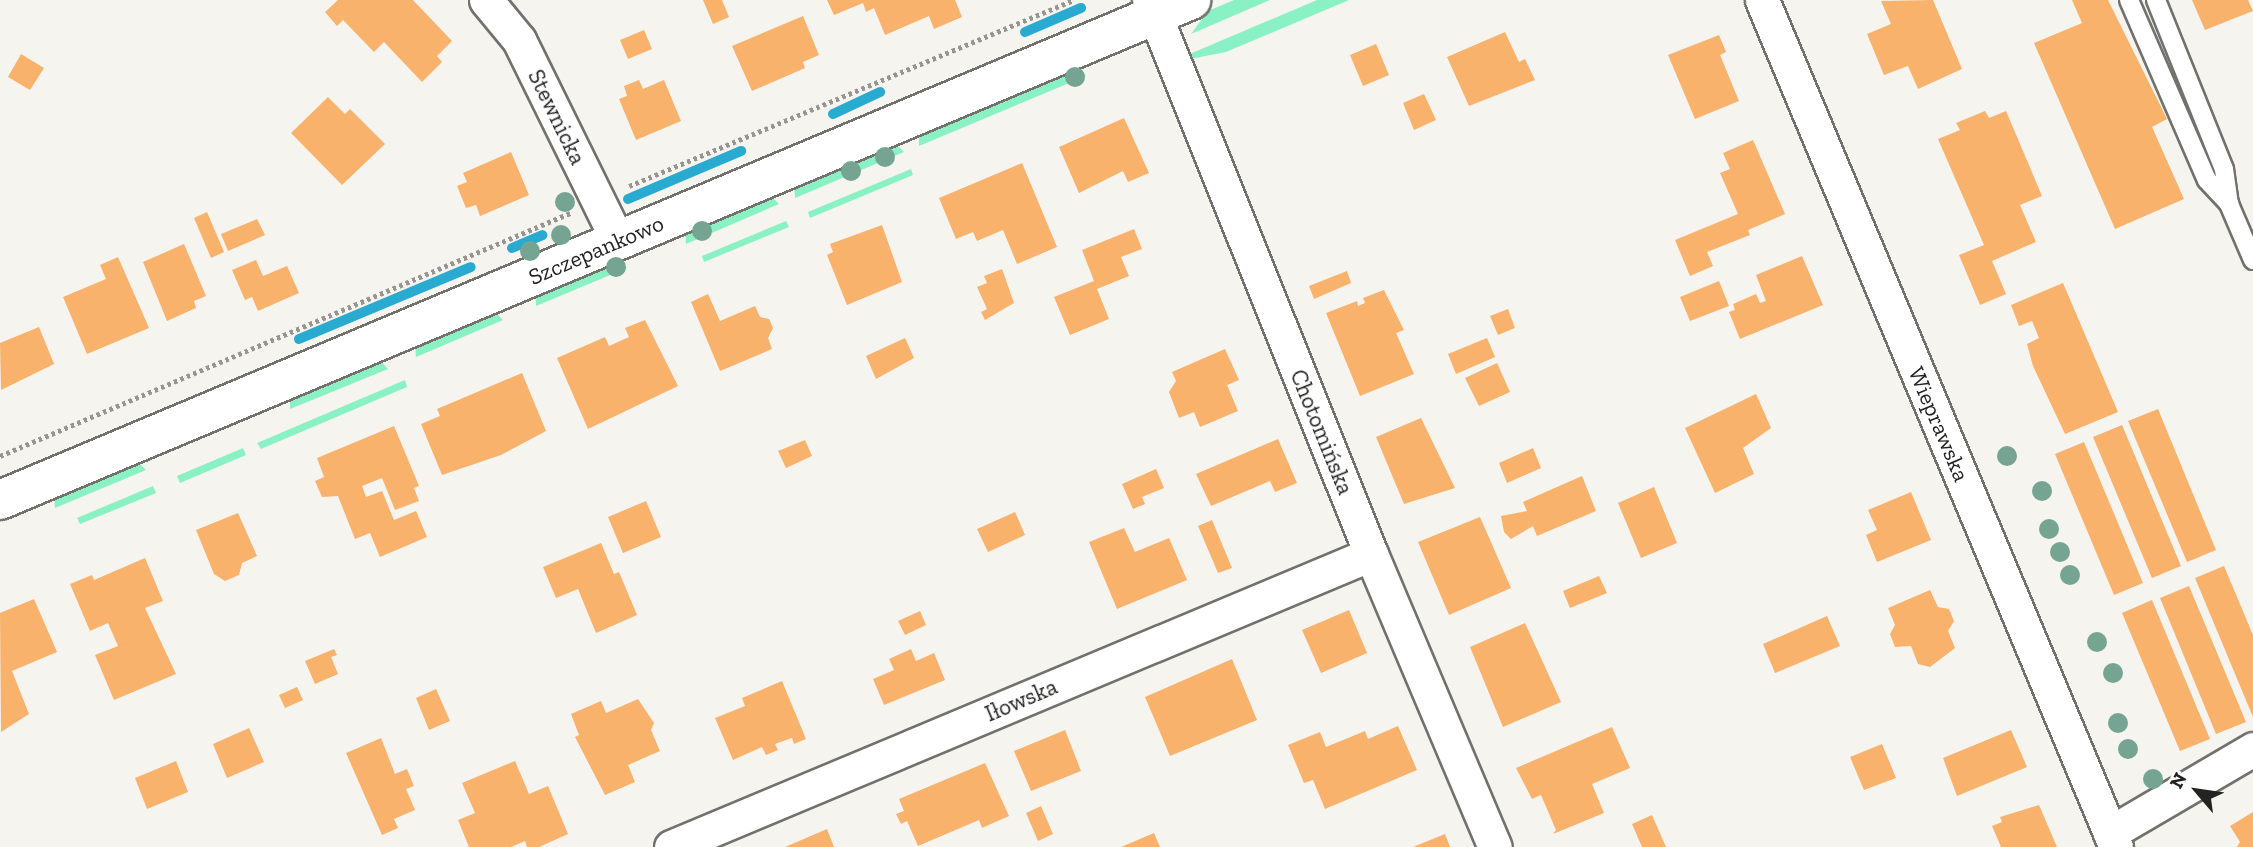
<!DOCTYPE html>
<html>
<head>
<meta charset="utf-8">
<style>
	body { margin:0 }
	#map { position:relative; width:2253px; height:847px; overflow:hidden; background:#f6f4ef; font-family:"Zilla Slab",serif }
	div>[style] { position:absolute }
	.green>* { inset:0; background:#89f1c4 }
	.stream>* { height:10px; margin:-5px; padding:0 5px; transform-origin:5px; border-radius:5px; background:#29aad1 }
	.building>* { inset:0; background:#f8b26c }
	.path>* { height:4.5px; margin-top:-2.25px; transform-origin:0; background:repeating-linear-gradient(90deg,#969592 0 3.5px,transparent 0 7px) }
	.roads { filter:drop-shadow(2px 0 #72716c) drop-shadow(-2px 0 #72716c) drop-shadow(0 2px #72716c) drop-shadow(0 -2px #72716c) }
	.service>* { height:18px; margin:-9px; padding:0 9px; transform-origin:9px; border-radius:9px; background:#fff }
	.minor>* { height:33px; margin:-16.5px; padding:0 16.5px; transform-origin:16.5px; border-radius:16.5px; background:#fff }
	.tertiary>* { height:38px; margin:-19px; padding:0 19px; transform-origin:19px; border-radius:19px; background:#fff }
	.trees>* { width:20px; height:20px; margin:-10px; border-radius:50%; background:#75a492 }
	span { translate:-50% -50%; white-space:nowrap; text-align:center; line-height:1.15; -webkit-text-stroke:5px #fff; paint-order:stroke }
	.street-label { font-size:23px; color:#242322 }
	.north { position:absolute; left:2162px; top:756px; width:70px; height:70px; -webkit-text-stroke:5px #fff; paint-order:stroke; rotate:299deg; font-size:19px; font-weight:700; line-height:28px; text-align:center; color:#242322 }
	.north::after { content:''; display:block; margin:auto; width:24px; height:32px; background:#242322; clip-path:polygon(50% 0,100% 100%,50% 72%,0 100%) }
</style>
</head>
<body>
<div id="map">
	<div class="green">
		<div style="clip-path:polygon(1234px 0,1270px 0,1191px 34px,1208px 11px)"></div>
		<div style="clip-path:polygon(1317px 0,1349px 0,1226px 52px,1185px 60px,1192px 53px)"></div>
		<div style="clip-path:polygon(1079px 66px,1086px 76px,919px 146px,919px 133px)"></div>
		<div style="clip-path:polygon(895px 143px,904px 152px,795px 198px,794px 185px)"></div>
		<div style="clip-path:polygon(911px 169px,913px 175px,810px 218px,808px 212px)"></div>
		<div style="clip-path:polygon(770px 195px,779px 204px,686px 244px,685px 231px)"></div>
		<div style="clip-path:polygon(786px 221px,789px 227px,704px 262px,702px 256px)"></div>
		<div style="clip-path:polygon(618px 259px,627px 268px,536px 306px,536px 293px)"></div>
		<div style="clip-path:polygon(494px 311px,503px 320px,416px 357px,415px 344px)"></div>
		<div style="clip-path:polygon(379px 359px,388px 369px,290px 409px,290px 396px)"></div>
		<div style="clip-path:polygon(405px 380px,407px 387px,261px 449px,257px 443px)"></div>
		<div style="clip-path:polygon(243px 448px,246px 455px,180px 483px,177px 476px)"></div>
		<div style="clip-path:polygon(137px 461px,146px 470px,55px 508px,54px 495px)"></div>
		<div style="clip-path:polygon(153px 486px,156px 493px,80px 524px,77px 518px)"></div>
	</div>
	<div class="stream">
		<div style="left:1025px;top:32px;width:61px;rotate:-23.2deg"></div>
		<div style="left:833px;top:114px;width:52px;rotate:-25.1deg"></div>
		<div style="left:628px;top:199px;width:123px;rotate:-23deg"></div>
		<div style="left:512px;top:248px;width:33px;rotate:-23deg"></div>
		<div style="left:299px;top:339px;width:186px;rotate:-22.7deg"></div>
	</div>
	<div class="building">
		<div style="clip-path:polygon(338px 0,413px 0,452px 41px,437px 56px,442px 62px,422px 82px,384px 42px,374px 52px,343px 20px,337px 26px,325px 12px)"></div>
		<div style="clip-path:polygon(703px 0,722px 0,729px 17px,713px 24px)"></div>
		<div style="clip-path:polygon(827px 0,955px 0,962px 17px,934px 29px,929px 16px,885px 35px,874px 8px,866px 12px,863px 3px,834px 15px)"></div>
		<div style="clip-path:polygon(1933px 0,1962px 69px,1918px 89px,1908px 66px,1884px 75px,1867px 34px,1891px 24px,1881px 1px)"></div>
		<div style="clip-path:polygon(2072px 0,2108px 0,2167px 119px,2152px 127px,2184px 199px,2115px 229px,2034px 43px,2082px 23px)"></div>
		<div style="clip-path:polygon(2192px 0,2248px 0,2253px 11px,2205px 30px)"></div>
		<div style="clip-path:polygon(803px 16px,819px 55px,803px 62px,805px 68px,752px 91px,732px 46px)"></div>
		<div style="clip-path:polygon(644px 30px,652px 49px,628px 59px,620px 40px)"></div>
		<div style="clip-path:polygon(1505px 32px,1519px 62px,1525px 59px,1535px 80px,1469px 106px,1447px 57px)"></div>
		<div style="clip-path:polygon(1719px 35px,1726px 52px,1720px 55px,1739px 101px,1695px 119px,1668px 55px)"></div>
		<div style="clip-path:polygon(1376px 44px,1389px 75px,1363px 86px,1350px 55px)"></div>
		<div style="clip-path:polygon(21px 54px,44px 68px,30px 90px,8px 77px)"></div>
		<div style="clip-path:polygon(639px 80px,643px 89px,664px 80px,681px 121px,636px 140px,619px 99px,627px 96px,624px 86px)"></div>
		<div style="clip-path:polygon(1424px 94px,1436px 120px,1414px 130px,1403px 103px)"></div>
		<div style="clip-path:polygon(328px 97px,345px 114px,350px 109px,385px 144px,342px 185px,291px 133px)"></div>
		<div style="clip-path:polygon(1985px 111px,1989px 118px,2006px 111px,2042px 196px,2020px 205px,2036px 242px,1992px 261px,2006px 294px,1980px 305px,1959px 255px,1984px 245px,1938px 139px,1960px 130px,1956px 123px)"></div>
		<div style="clip-path:polygon(1124px 118px,1149px 173px,1128px 182px,1123px 171px,1079px 193px,1059px 147px)"></div>
		<div style="clip-path:polygon(1753px 140px,1785px 214px,1748px 230px,1750px 235px,1707px 252px,1713px 266px,1690px 276px,1675px 240px,1738px 214px,1720px 173px,1730px 169px,1723px 153px)"></div>
		<div style="clip-path:polygon(511px 152px,529px 195px,480px 216px,476px 205px,466px 208px,457px 186px,467px 182px,463px 173px)"></div>
		<div style="clip-path:polygon(1022px 163px,1057px 247px,1017px 264px,1003px 230px,977px 241px,973px 232px,956px 239px,939px 198px)"></div>
		<div style="clip-path:polygon(207px 212px,224px 252px,211px 258px,194px 218px)"></div>
		<div style="clip-path:polygon(257px 219px,265px 235px,228px 251px,221px 234px)"></div>
		<div style="clip-path:polygon(882px 225px,902px 282px,847px 305px,827px 255px,833px 252px,830px 244px)"></div>
		<div style="clip-path:polygon(1134px 229px,1142px 249px,1121px 257px,1129px 276px,1097px 289px,1109px 319px,1070px 335px,1054px 297px,1094px 281px,1082px 250px)"></div>
		<div style="clip-path:polygon(184px 244px,206px 296px,194px 301px,196px 308px,167px 321px,143px 262px)"></div>
		<div style="clip-path:polygon(1802px 256px,1823px 305px,1740px 339px,1729px 312px,1735px 310px,1733px 304px,1756px 294px,1760px 303px,1766px 301px,1756px 275px)"></div>
		<div style="clip-path:polygon(118px 257px,149px 328px,87px 354px,63px 297px,106px 279px,100px 265px)"></div>
		<div style="clip-path:polygon(256px 260px,263px 276px,287px 266px,299px 293px,258px 311px,252px 297px,245px 300px,232px 270px)"></div>
		<div style="clip-path:polygon(1002px 269px,1014px 303px,985px 320px,981px 312px,987px 309px,977px 287px,987px 283px,984px 276px)"></div>
		<div style="clip-path:polygon(1347px 271px,1351px 283px,1314px 299px,1309px 286px)"></div>
		<div style="clip-path:polygon(1719px 281px,1729px 306px,1690px 321px,1680px 297px)"></div>
		<div style="clip-path:polygon(2063px 283px,2118px 412px,2065px 434px,2033px 366px,2027px 344px,2039px 338px,2032px 321px,2019px 326px,2011px 305px)"></div>
		<div style="clip-path:polygon(1384px 290px,1404px 330px,1396px 333px,1414px 374px,1360px 396px,1326px 313px,1357px 301px,1358px 306px,1365px 303px,1363px 298px)"></div>
		<div style="clip-path:polygon(708px 294px,720px 321px,755px 306px,760px 317px,769px 319px,773px 328px,768px 338px,772px 349px,720px 371px,691px 302px)"></div>
		<div style="clip-path:polygon(1508px 309px,1515px 328px,1498px 335px,1490px 316px)"></div>
		<div style="clip-path:polygon(645px 320px,678px 386px,588px 429px,557px 358px,605px 337px,609px 346px,629px 337px,625px 328px)"></div>
		<div style="clip-path:polygon(39px 327px,54px 364px,1px 390px,0 343px)"></div>
		<div style="clip-path:polygon(905px 338px,914px 358px,876px 379px,866px 356px)"></div>
		<div style="clip-path:polygon(1487px 338px,1495px 357px,1456px 374px,1448px 354px)"></div>
		<div style="clip-path:polygon(1225px 349px,1239px 380px,1227px 385px,1238px 411px,1200px 427px,1194px 412px,1179px 418px,1169px 392px,1176px 381px,1172px 372px)"></div>
		<div style="clip-path:polygon(1497px 363px,1510px 392px,1479px 406px,1465px 378px)"></div>
		<div style="clip-path:polygon(522px 373px,546px 431px,501px 455px,442px 475px,421px 424px,440px 416px,437px 409px)"></div>
		<div style="clip-path:polygon(1756px 394px,1771px 428px,1743px 448px,1754px 474px,1715px 493px,1685px 428px)"></div>
		<div style="clip-path:polygon(2158px 409px,2216px 550px,2187px 562px,2128px 421px)"></div>
		<div style="clip-path:polygon(1421px 418px,1455px 488px,1404px 504px,1376px 437px)"></div>
		<div style="clip-path:polygon(2122px 425px,2181px 566px,2152px 578px,2093px 437px)"></div>
		<div style="clip-path:polygon(394px 426px,419px 486px,414px 488px,419px 501px,395px 510px,382px 478px,362px 486px,366px 497px,382px 491px,394px 520px,416px 511px,427px 537px,380px 557px,370px 533px,355px 539px,338px 496px,322px 497px,315px 481px,324px 477px,317px 458px)"></div>
		<div style="clip-path:polygon(1278px 439px,1297px 483px,1275px 492px,1270px 481px,1211px 506px,1196px 474px)"></div>
		<div style="clip-path:polygon(805px 440px,812px 456px,786px 468px,778px 451px)"></div>
		<div style="clip-path:polygon(2084px 442px,2143px 583px,2114px 595px,2055px 454px)"></div>
		<div style="clip-path:polygon(1533px 448px,1541px 468px,1507px 483px,1499px 463px)"></div>
		<div style="clip-path:polygon(1156px 469px,1164px 488px,1142px 497px,1145px 504px,1133px 509px,1122px 484px)"></div>
		<div style="clip-path:polygon(1582px 476px,1596px 511px,1537px 536px,1533px 526px,1511px 539px,1504px 532px,1501px 516px,1527px 511px,1523px 502px)"></div>
		<div style="clip-path:polygon(1654px 487px,1677px 543px,1641px 558px,1618px 503px)"></div>
		<div style="clip-path:polygon(1911px 492px,1931px 540px,1877px 562px,1866px 535px,1877px 530px,1868px 510px)"></div>
		<div style="clip-path:polygon(646px 501px,661px 537px,623px 553px,608px 517px)"></div>
		<div style="clip-path:polygon(1015px 512px,1025px 535px,988px 552px,977px 529px)"></div>
		<div style="clip-path:polygon(238px 513px,257px 556px,242px 563px,239px 575px,225px 581px,214px 574px,196px 530px)"></div>
		<div style="clip-path:polygon(1480px 517px,1511px 588px,1449px 615px,1418px 542px)"></div>
		<div style="clip-path:polygon(1212px 520px,1232px 568px,1218px 573px,1198px 526px)"></div>
		<div style="clip-path:polygon(1124px 528px,1135px 552px,1169px 538px,1187px 580px,1117px 609px,1089px 542px)"></div>
		<div style="clip-path:polygon(601px 543px,614px 574px,619px 572px,637px 615px,596px 633px,578px 589px,556px 598px,543px 567px)"></div>
		<div style="clip-path:polygon(145px 558px,163px 601px,145px 608px,176px 674px,114px 700px,95px 655px,118px 646px,108px 623px,90px 631px,70px 584px,92px 575px,94px 580px)"></div>
		<div style="clip-path:polygon(2224px 566px,2253px 635px,2253px 717px,2195px 578px)"></div>
		<div style="clip-path:polygon(1599px 576px,1607px 593px,1570px 608px,1563px 591px)"></div>
		<div style="clip-path:polygon(2189px 586px,2246px 722px,2216px 734px,2160px 598px)"></div>
		<div style="clip-path:polygon(1930px 590px,1938px 607px,1949px 609px,1954px 621px,1948px 631px,1955px 648px,1930px 667px,1918px 664px,1911px 646px,1895px 647px,1890px 634px,1895px 625px,1888px 608px)"></div>
		<div style="clip-path:polygon(34px 599px,57px 652px,12px 671px,29px 714px,1px 732px,0 613px)"></div>
		<div style="clip-path:polygon(2152px 600px,2210px 739px,2180px 751px,2122px 613px)"></div>
		<div style="clip-path:polygon(1349px 610px,1367px 653px,1321px 673px,1302px 630px)"></div>
		<div style="clip-path:polygon(920px 611px,926px 625px,905px 635px,898px 621px)"></div>
		<div style="clip-path:polygon(1827px 616px,1840px 646px,1775px 673px,1763px 644px)"></div>
		<div style="clip-path:polygon(1525px 623px,1561px 702px,1503px 727px,1470px 647px)"></div>
		<div style="clip-path:polygon(334px 649px,337px 655px,331px 657px,338px 674px,315px 684px,305px 661px)"></div>
		<div style="clip-path:polygon(911px 649px,916px 661px,934px 653px,945px 680px,884px 705px,873px 679px,894px 670px,889px 659px)"></div>
		<div style="clip-path:polygon(1232px 659px,1257px 720px,1170px 756px,1145px 697px)"></div>
		<div style="clip-path:polygon(782px 681px,806px 739px,794px 744px,792px 738px,775px 744px,778px 750px,766px 755px,762px 747px,733px 760px,715px 718px,745px 706px,742px 698px)"></div>
		<div style="clip-path:polygon(297px 687px,303px 700px,285px 708px,279px 695px)"></div>
		<div style="clip-path:polygon(436px 689px,450px 721px,429px 730px,416px 698px)"></div>
		<div style="clip-path:polygon(638px 699px,654px 723px,651px 730px,660px 751px,628px 765px,635px 782px,605px 795px,575px 737px,579px 735px,571px 714px,601px 701px,606px 713px)"></div>
		<div style="clip-path:polygon(1398px 726px,1417px 770px,1325px 809px,1313px 780px,1304px 783px,1288px 745px,1320px 732px,1326px 747px,1365px 731px,1368px 739px)"></div>
		<div style="clip-path:polygon(1612px 727px,1630px 768px,1592px 784px,1604px 813px,1553px 834px,1556px 830px,1541px 795px,1532px 799px,1516px 768px)"></div>
		<div style="clip-path:polygon(249px 728px,264px 762px,227px 778px,213px 744px)"></div>
		<div style="clip-path:polygon(1065px 730px,1081px 771px,1031px 791px,1014px 751px)"></div>
		<div style="clip-path:polygon(2011px 730px,2027px 767px,1957px 796px,1943px 758px)"></div>
		<div style="clip-path:polygon(381px 738px,395px 774px,407px 769px,414px 786px,406px 789px,415px 810px,394px 819px,398px 828px,382px 835px,346px 753px)"></div>
		<div style="clip-path:polygon(1882px 744px,1896px 778px,1864px 790px,1850px 757px)"></div>
		<div style="clip-path:polygon(176px 761px,188px 792px,147px 809px,135px 778px)"></div>
		<div style="clip-path:polygon(515px 761px,529px 794px,548px 786px,568px 834px,539px 847px,527px 847px,525px 841px,511px 847px,469px 847px,458px 820px,475px 813px,462px 783px)"></div>
		<div style="clip-path:polygon(985px 763px,1009px 816px,982px 828px,979px 820px,918px 846px,907px 821px,901px 824px,896px 814px,904px 811px,899px 799px)"></div>
		<div style="clip-path:polygon(2039px 805px,2057px 847px,2001px 847px,1992px 826px,2002px 822px,2000px 817px)"></div>
		<div style="clip-path:polygon(1041px 806px,1053px 834px,1038px 841px,1026px 813px)"></div>
		<div style="clip-path:polygon(2253px 812px,2253px 847px,2237px 847px,2240px 842px,2230px 826px)"></div>
		<div style="clip-path:polygon(1652px 815px,1666px 847px,1642px 847px,1632px 824px)"></div>
		<div style="clip-path:polygon(827px 829px,834px 847px,785px 847px)"></div>
		<div style="clip-path:polygon(1154px 833px,1160px 847px,1121px 847px)"></div>
		<div style="clip-path:polygon(1445px 834px,1450px 847px,1413px 847px)"></div>
	</div>
	<div class="path">
		<div style="left:629px;top:186px;width:481px;rotate:-22.7deg"></div>
		<div style="left:0;top:456px;width:620px;rotate:-23.09deg"></div>
	</div>
	<div class="roads">
		<div class="service">
			<div style="left:2129px;top:0;width:196px;rotate:66.6deg"></div>
			<div style="left:2207px;top:180px;width:33px;rotate:47deg"></div>
			<div style="left:2156px;top:0;width:182px;rotate:68.1deg"></div>
			<div style="left:2224px;top:169px;width:35px;rotate:82deg"></div>
			<div style="left:2229px;top:204px;width:61px;rotate:66.8deg"></div>
		</div>
		<div class="minor">
			<div style="left:486px;top:0;width:52px;rotate:50.5deg"></div>
			<div style="left:519px;top:40px;width:224px;rotate:63.8deg"></div>
			<div style="left:1149px;top:0;width:597px;rotate:68.16deg"></div>
			<div style="left:1371px;top:554px;width:318px;rotate:67.1deg"></div>
			<div style="left:1762px;top:0;width:918px;rotate:67.32deg"></div>
			<div style="left:2110px;top:833px;width:166px;rotate:-30.4deg"></div>
			<div style="left:671px;top:847px;width:759px;rotate:-22.71deg"></div>
		</div>
		<div class="tertiary">
			<div style="left:0;top:500px;width:1292px;rotate:-22.77deg"></div>
		</div>
	</div>
	<div class="trees">
		<div style="left:1075px;top:77px"></div>
		<div style="left:885px;top:157px"></div>
		<div style="left:851px;top:171px"></div>
		<div style="left:565px;top:202px"></div>
		<div style="left:702px;top:231px"></div>
		<div style="left:561px;top:235px"></div>
		<div style="left:530px;top:251px"></div>
		<div style="left:616px;top:267px"></div>
		<div style="left:2007px;top:456px"></div>
		<div style="left:2042px;top:491px"></div>
		<div style="left:2049px;top:529px"></div>
		<div style="left:2060px;top:552px"></div>
		<div style="left:2070px;top:575px"></div>
		<div style="left:2097px;top:642px"></div>
		<div style="left:2113px;top:673px"></div>
		<div style="left:2118px;top:723px"></div>
		<div style="left:2128px;top:749px"></div>
		<div style="left:2153px;top:779px"></div>
	</div>
	<div class="street-label">
		<span style="left:557px;top:117px;rotate:64deg">Stewnicka</span>
		<span style="left:596px;top:250px;rotate:-23deg">Szczepankowo</span>
		<span style="left:1939px;top:424px;rotate:67deg">Wieprawska</span>
		<span style="left:1322px;top:432px;rotate:68deg">Chotomińska</span>
		<span style="left:1021px;top:700px;rotate:-23deg">Iłowska</span>
	</div>
	<div class="north">N</div>
</div>
</body>
</html>
